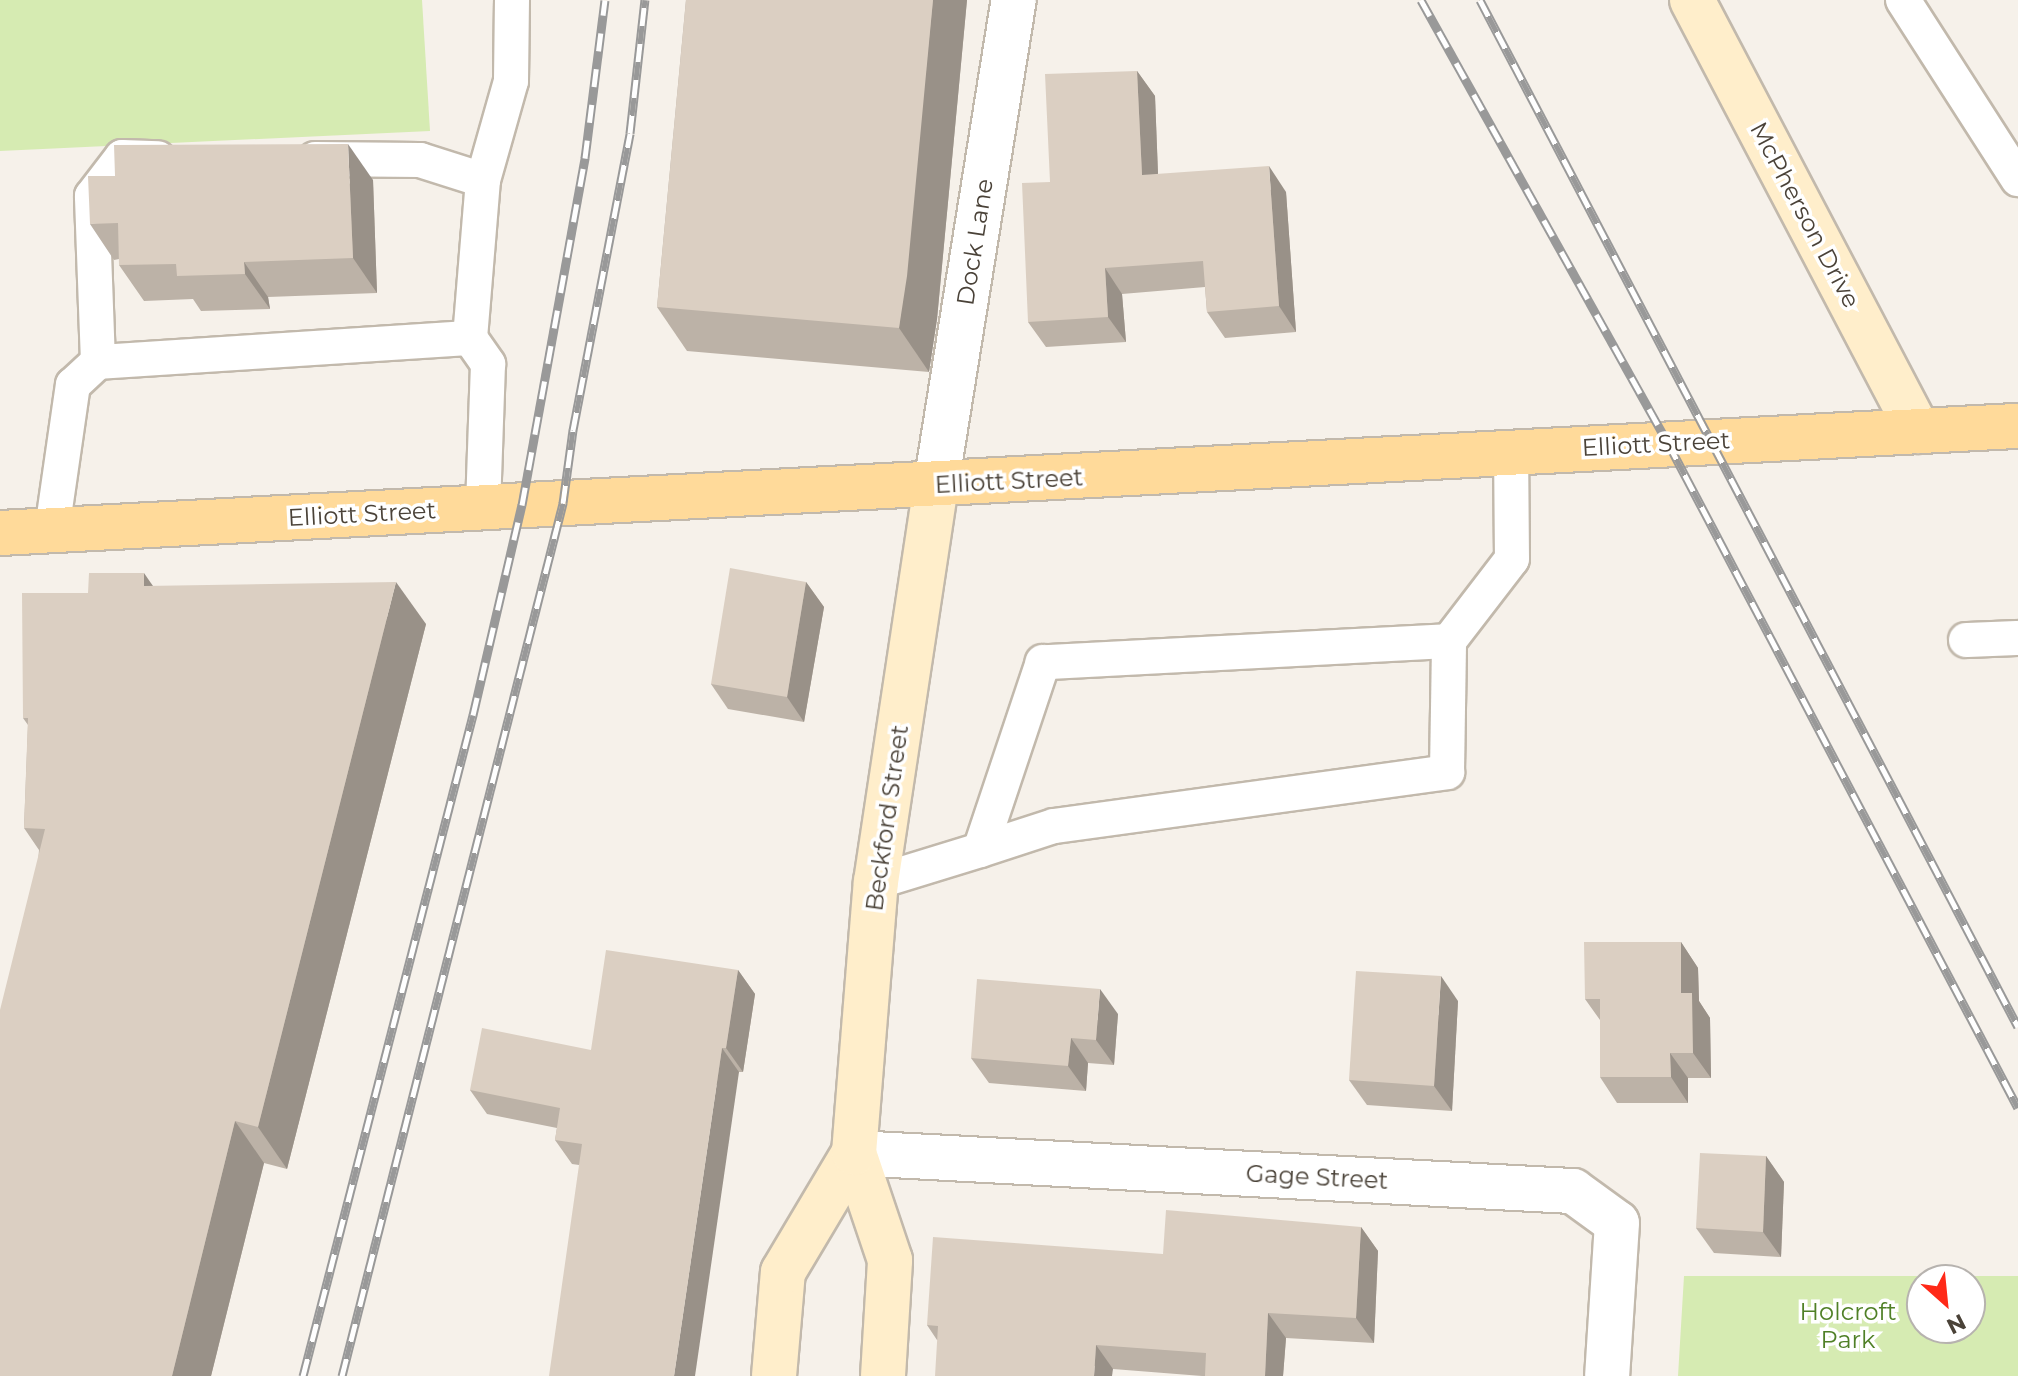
<!DOCTYPE html>
<html>
<head>
<meta charset="utf-8">
<style>
	body { margin:0 }
	#map { position:relative; width:2018px; height:1376px; overflow:hidden; background:#f6f1ea; font-family:Montserrat,sans-serif }
	div>[style] { position:absolute }
	.green>* { inset:0; background:#d6ebb2 }
	.roads { filter:drop-shadow(2px 0 #c2b9ac) drop-shadow(-2px 0 #c2b9ac) drop-shadow(0 2px #c2b9ac) drop-shadow(0 -2px #c2b9ac) }
	.lane>* { height:34px; margin:-17px; padding:0 17px; transform-origin:17px; border-radius:17px; background:#fff }
	.street>* { height:44px; margin:-22px; padding:0 22px; transform-origin:22px; border-radius:22px; background:#fff }
	.secondary>* { height:44px; margin:-22px; padding:0 22px; transform-origin:22px; border-radius:22px; background:#ffeecb }
	.primary>* { height:44px; margin:-22px; padding:0 22px; transform-origin:22px; border-radius:22px; background:#ffda9a }
	.rail>* { height:9px; margin-top:-4.5px; transform-origin:0; background:repeating-linear-gradient(90deg,#fff 0 18px,#999 0 36px); box-sizing:border-box; border-block:2px solid #999 }
	.wall>* { inset:0; background:#bcb2a7 }
	.shaded-wall>* { inset:0; background:#999188 }
	.building>* { inset:0; background:#dbcfc2 }
	span { translate:-50% -50%; white-space:nowrap; text-align:center; line-height:1.15; -webkit-text-stroke:7px #fff; paint-order:stroke }
	.street-label { font-size:24px; color:#4a4238 }
	.park-label { font-size:24px; color:#508027 }
	.north { position:absolute; left:1906px; top:1264px; width:80px; height:80px; box-sizing:border-box; background:#fff; border:2px solid #b7b3af; border-radius:50%; rotate:153deg; font-size:22px; font-weight:700; line-height:32px; text-align:center; color:#4a4238 }
	.north::after { content:''; display:block; margin:auto; width:28px; height:36px; background:#ff2918; clip-path:polygon(50% 0,100% 100%,50% 72%,0 100%) }
</style>
</head>
<body>
<div id="map">
	<div class="green">
		<div style="clip-path:polygon(0 0,422px 0,430px 131px,0 151px)"></div>
		<div style="clip-path:polygon(evenodd,1684px 1276px,2018px 1276px,2018px 1376px,1678px 1376px,1684px 1276px,1922px 1280px,1970px 1280px,1970px 1328px,1922px 1328px,1922px 1280px)"></div>
	</div>
	<div class="roads">
		<div class="lane">
			<div style="left:1903px;top:0;width:213px;rotate:57.3deg"></div>
			<div style="left:315px;top:159px;width:105px;rotate:0.5deg"></div>
			<div style="left:420px;top:160px;width:66px;rotate:17.6deg"></div>
			<div style="left:470px;top:338px;width:159px;rotate:-85.3deg"></div>
			<div style="left:483px;top:180px;width:103px;rotate:-74.2deg"></div>
			<div style="left:511px;top:81px;width:81px;rotate:-89.3deg"></div>
			<div style="left:470px;top:338px;width:32px;rotate:55deg"></div>
			<div style="left:488px;top:364px;width:143px;rotate:92deg"></div>
			<div style="left:98px;top:362px;width:166px;rotate:-92.1deg"></div>
			<div style="left:92px;top:196px;width:49px;rotate:-52.4deg"></div>
			<div style="left:122px;top:157px;width:36px;rotate:2deg"></div>
			<div style="left:52px;top:530px;width:147px;rotate:-81.8deg"></div>
			<div style="left:73px;top:385px;width:34px;rotate:-43deg"></div>
			<div style="left:98px;top:362px;width:373px;rotate:-3.7deg"></div>
			<div style="left:1966px;top:640px;width:52px;rotate:-2.2deg"></div>
			<div style="left:1449px;top:641px;width:103px;rotate:-52.5deg"></div>
			<div style="left:1512px;top:559px;width:107px;rotate:-90.5deg"></div>
			<div style="left:876px;top:882px;width:109px;rotate:-17.1deg"></div>
			<div style="left:980px;top:850px;width:78px;rotate:-18deg"></div>
			<div style="left:1054px;top:826px;width:397px;rotate:-7.8deg"></div>
			<div style="left:1447px;top:772px;width:131px;rotate:-89.1deg"></div>
			<div style="left:1449px;top:641px;width:407px;rotate:177deg"></div>
			<div style="left:1043px;top:662px;width:198px;rotate:108.5deg"></div>
		</div>
		<div class="street">
			<div style="left:936px;top:485px;width:491px;rotate:-80.9deg"></div>
			<div style="left:854px;top:1153px;width:720px;rotate:3.03deg"></div>
			<div style="left:1573px;top:1191px;width:54px;rotate:36deg"></div>
			<div style="left:1617px;top:1223px;width:153px;rotate:93.7deg"></div>
		</div>
		<div class="secondary">
			<div style="left:1692px;top:0;width:487px;rotate:62.3deg"></div>
			<div style="left:774px;top:1376px;width:104px;rotate:-85.1deg"></div>
			<div style="left:783px;top:1272px;width:139px;rotate:-59.2deg"></div>
			<div style="left:883px;top:1376px;width:116px;rotate:-86.5deg"></div>
			<div style="left:890px;top:1260px;width:113px;rotate:-108.6deg"></div>
			<div style="left:854px;top:1153px;width:272px;rotate:-85.4deg"></div>
			<div style="left:876px;top:882px;width:402px;rotate:-81.4deg"></div>
		</div>
		<div class="primary">
			<div style="left:0;top:533px;width:2021px;rotate:-3.04deg"></div>
		</div>
	</div>
	<div class="rail">
		<div style="left:1421px;top:0;width:507px;rotate:60.86deg"></div>
		<div style="left:1668px;top:443px;width:751px;rotate:62.24deg"></div>
		<div style="left:1480px;top:0;width:1159px;rotate:62.35deg"></div>
		<div style="left:303px;top:1376px;width:683px;rotate:-75.58deg"></div>
		<div style="left:473px;top:715px;width:216px;rotate:-76.9deg"></div>
		<div style="left:522px;top:505px;width:353px;rotate:-79.7deg"></div>
		<div style="left:585px;top:158px;width:159px;rotate:-82.8deg"></div>
		<div style="left:342px;top:1376px;width:901px;rotate:-75.79deg"></div>
		<div style="left:563px;top:503px;width:74px;rotate:-82.2deg"></div>
		<div style="left:573px;top:430px;width:302px;rotate:-79.1deg"></div>
		<div style="left:630px;top:133px;width:134px;rotate:-83.6deg"></div>
	</div>
	<div class="wall">
		<div style="clip-path:polygon(686px 0,967px 0,937px 319px,929px 372px,687px 351px,657px 307px)"></div>
		<div style="clip-path:polygon(1137px 71px,1155px 96px,1158px 174px,1286px 192px,1296px 332px,1225px 338px,1207px 312px,1205px 287px,1122px 294px,1126px 342px,1046px 347px,1028px 322px,1050px 182px)"></div>
		<div style="clip-path:polygon(373px 180px,377px 293px,268px 297px,270px 309px,201px 311px,193px 299px,144px 301px,119px 265px,119px 259px,114px 260px,90px 224px)"></div>
		<div style="clip-path:polygon(806px 582px,824px 607px,804px 722px,728px 709px,711px 684px)"></div>
		<div style="clip-path:polygon(153px 586px,426px 624px,287px 1169px,264px 1163px,211px 1376px,0 1376px,39px 850px,24px 828px,28px 725px,23px 718px,88px 593px)"></div>
		<div style="clip-path:polygon(1681px 942px,1698px 968px,1699px 1001px,1710px 1018px,1711px 1078px,1688px 1078px,1688px 1103px,1617px 1103px,1600px 1077px,1600px 1020px,1585px 999px)"></div>
		<div style="clip-path:polygon(738px 970px,755px 994px,743px 1072px,739px 1072px,579px 1165px,572px 1164px,555px 1140px,557px 1128px,487px 1114px,470px 1090px,591px 1050px)"></div>
		<div style="clip-path:polygon(1458px 1001px,1452px 1111px,1367px 1105px,1349px 1080px)"></div>
		<div style="clip-path:polygon(1118px 1014px,1114px 1065px,1088px 1063px,1086px 1091px,989px 1083px,971px 1058px)"></div>
		<div style="clip-path:polygon(1766px 1156px,1784px 1182px,1781px 1257px,1714px 1253px,1696px 1228px)"></div>
		<div style="clip-path:polygon(1361px 1227px,1378px 1251px,1374px 1343px,1286px 1338px,1283px 1376px,1202px 1376px,1113px 1369px,937px 1340px,927px 1325px,1163px 1254px)"></div>
	</div>
	<div class="shaded-wall">
		<div style="clip-path:polygon(933px 0,967px 0,937px 319px,929px 372px,899px 328px)"></div>
		<div style="clip-path:polygon(1137px 71px,1155px 96px,1159px 200px,1142px 175px)"></div>
		<div style="clip-path:polygon(348px 144px,373px 180px,377px 293px,353px 258px)"></div>
		<div style="clip-path:polygon(1269px 166px,1286px 192px,1296px 332px,1279px 306px)"></div>
		<div style="clip-path:polygon(244px 262px,268px 297px,270px 309px,245px 274px)"></div>
		<div style="clip-path:polygon(1105px 268px,1122px 294px,1126px 342px,1108px 317px)"></div>
		<div style="clip-path:polygon(144px 573px,173px 615px,144px 586px)"></div>
		<div style="clip-path:polygon(396px 582px,426px 624px,287px 1169px,258px 1127px)"></div>
		<div style="clip-path:polygon(806px 582px,824px 607px,804px 722px,787px 697px)"></div>
		<div style="clip-path:polygon(1681px 942px,1698px 968px,1699px 1001px,1710px 1018px,1711px 1078px,1693px 1053px,1681px 993px)"></div>
		<div style="clip-path:polygon(738px 970px,755px 994px,743px 1072px,726px 1048px)"></div>
		<div style="clip-path:polygon(1441px 976px,1458px 1001px,1452px 1111px,1434px 1086px)"></div>
		<div style="clip-path:polygon(1100px 989px,1118px 1014px,1114px 1065px,1096px 1040px)"></div>
		<div style="clip-path:polygon(1071px 1038px,1088px 1063px,1086px 1091px,1068px 1066px)"></div>
		<div style="clip-path:polygon(722px 1048px,739px 1072px,695px 1376px,674px 1376px)"></div>
		<div style="clip-path:polygon(1670px 1053px,1688px 1078px,1688px 1103px,1671px 1077px)"></div>
		<div style="clip-path:polygon(235px 1121px,264px 1163px,211px 1376px,172px 1376px)"></div>
		<div style="clip-path:polygon(1766px 1156px,1784px 1182px,1781px 1257px,1763px 1232px)"></div>
		<div style="clip-path:polygon(1361px 1227px,1378px 1251px,1374px 1343px,1356px 1318px)"></div>
		<div style="clip-path:polygon(1268px 1313px,1286px 1338px,1283px 1376px,1265px 1376px)"></div>
		<div style="clip-path:polygon(1096px 1345px,1113px 1369px,1112px 1376px,1094px 1376px)"></div>
	</div>
	<div class="building">
		<div style="clip-path:polygon(686px 0,933px 0,907px 276px,899px 328px,657px 307px)"></div>
		<div style="clip-path:polygon(1137px 71px,1142px 175px,1269px 166px,1279px 306px,1207px 312px,1203px 261px,1105px 268px,1108px 317px,1028px 322px,1022px 183px,1050px 182px,1045px 74px)"></div>
		<div style="clip-path:polygon(348px 144px,353px 258px,244px 262px,245px 274px,177px 276px,176px 264px,119px 265px,118px 223px,90px 224px,88px 176px,115px 176px,114px 145px)"></div>
		<div style="clip-path:polygon(730px 568px,806px 582px,787px 697px,711px 684px)"></div>
		<div style="clip-path:polygon(89px 573px,144px 573px,144px 586px,396px 582px,258px 1127px,235px 1121px,172px 1376px,0 1376px,0 1010px,45px 829px,24px 828px,28px 718px,23px 718px,22px 593px,88px 593px)"></div>
		<div style="clip-path:polygon(1584px 942px,1681px 942px,1681px 993px,1692px 993px,1693px 1053px,1670px 1053px,1671px 1077px,1600px 1077px,1600px 999px,1585px 999px)"></div>
		<div style="clip-path:polygon(606px 950px,738px 970px,726px 1048px,722px 1048px,674px 1376px,549px 1376px,582px 1144px,555px 1140px,560px 1108px,470px 1090px,482px 1028px,591px 1050px)"></div>
		<div style="clip-path:polygon(1356px 971px,1441px 976px,1434px 1086px,1349px 1080px)"></div>
		<div style="clip-path:polygon(977px 979px,1100px 989px,1096px 1040px,1071px 1038px,1068px 1066px,971px 1058px)"></div>
		<div style="clip-path:polygon(1700px 1153px,1766px 1156px,1763px 1232px,1696px 1228px)"></div>
		<div style="clip-path:polygon(1166px 1210px,1361px 1227px,1356px 1318px,1268px 1313px,1265px 1376px,1205px 1376px,1206px 1353px,1096px 1345px,1094px 1376px,935px 1376px,938px 1326px,927px 1325px,933px 1237px,1163px 1254px)"></div>
	</div>
	<div class="street-label">
		<span style="left:1805px;top:215px;rotate:62deg">McPherson Drive</span>
		<span style="left:975px;top:242px;rotate:-81deg">Dock Lane</span>
		<span style="left:1656px;top:444px;rotate:-3deg">Elliott Street</span>
		<span style="left:1009px;top:481px;rotate:-3deg">Elliott Street</span>
		<span style="left:362px;top:514px;rotate:-3deg">Elliott Street</span>
		<span style="left:887px;top:818px;rotate:-82deg">Beckford Street</span>
		<span style="left:1317px;top:1177px;rotate:3deg">Gage Street</span>
	</div>
	<div class="park-label">
		<span style="left:1848px;top:1326px">Holcroft<br>Park</span>
	</div>
	<div class="north">N</div>
</div>
</body>
</html>
